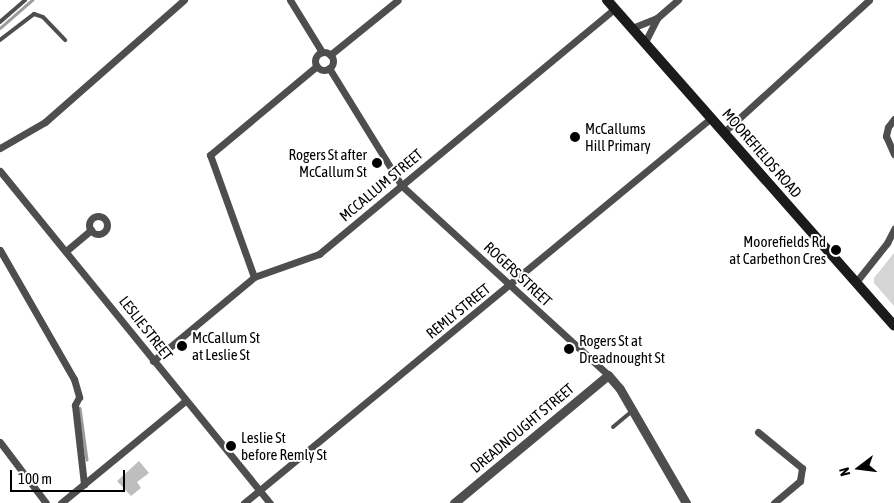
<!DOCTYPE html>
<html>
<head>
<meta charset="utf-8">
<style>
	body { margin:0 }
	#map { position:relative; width:894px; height:503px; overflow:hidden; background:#fff; font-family:"Asap Condensed",sans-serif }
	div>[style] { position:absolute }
	.green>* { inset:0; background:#d5d5d5 }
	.stream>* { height:2.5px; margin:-1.25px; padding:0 1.25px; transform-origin:1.25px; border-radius:1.25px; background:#9c9c9c }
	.building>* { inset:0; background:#bebebe }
	.service>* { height:4px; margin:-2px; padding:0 2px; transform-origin:2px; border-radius:2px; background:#4e4e4e }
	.minor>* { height:7px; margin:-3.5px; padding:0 3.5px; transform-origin:3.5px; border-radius:3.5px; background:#4e4e4e }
	.minor>.ring { margin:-3.5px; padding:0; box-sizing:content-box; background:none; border:7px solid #4e4e4e; border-radius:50% }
	.tertiary>* { height:9px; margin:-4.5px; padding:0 4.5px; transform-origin:4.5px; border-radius:4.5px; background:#4e4e4e }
	.secondary>* { height:10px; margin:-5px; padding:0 5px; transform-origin:5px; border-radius:5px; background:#1b1b1b }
	.dots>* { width:14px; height:14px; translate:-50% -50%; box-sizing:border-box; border:2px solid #fff; border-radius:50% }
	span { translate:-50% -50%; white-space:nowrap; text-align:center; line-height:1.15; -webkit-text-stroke:4px #fff; paint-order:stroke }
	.poi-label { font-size:15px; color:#000 }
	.left { translate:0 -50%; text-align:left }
	.right { translate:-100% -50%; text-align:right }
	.street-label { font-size:15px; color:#000 }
	.north { position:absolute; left:834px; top:443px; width:50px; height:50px; -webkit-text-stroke:4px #fff; paint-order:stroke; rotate:255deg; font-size:14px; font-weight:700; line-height:20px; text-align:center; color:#000 }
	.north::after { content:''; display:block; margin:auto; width:18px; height:22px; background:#000; clip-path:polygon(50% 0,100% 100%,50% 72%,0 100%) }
	.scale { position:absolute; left:10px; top:470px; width:115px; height:22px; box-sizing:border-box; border:2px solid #000; border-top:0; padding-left:6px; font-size:15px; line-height:18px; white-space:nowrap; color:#000; -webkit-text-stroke:4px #fff; paint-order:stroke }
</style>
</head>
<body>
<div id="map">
	<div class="green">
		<div style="clip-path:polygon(894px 253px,894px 306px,874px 283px,874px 278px)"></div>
	</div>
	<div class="stream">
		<div style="left:0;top:28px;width:43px;rotate:-41.2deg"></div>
		<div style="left:80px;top:408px;width:52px;rotate:82.3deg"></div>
	</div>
	<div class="building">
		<div style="clip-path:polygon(139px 461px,149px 473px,137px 482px,141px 488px,131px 496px,117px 481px)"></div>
	</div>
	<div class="service">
		<div style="left:0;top:22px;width:33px;rotate:-41deg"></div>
		<div style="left:0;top:40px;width:43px;rotate:-37.4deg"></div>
		<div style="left:34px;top:14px;width:9px;rotate:18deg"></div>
		<div style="left:43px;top:17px;width:32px;rotate:46deg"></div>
		<div style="left:613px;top:427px;width:25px;rotate:-40deg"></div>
	</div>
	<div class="minor">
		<div style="left:290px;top:0;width:61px;rotate:58.4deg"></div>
		<div style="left:632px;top:28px;width:27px;rotate:-22deg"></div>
		<div style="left:657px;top:18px;width:28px;rotate:-41deg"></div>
		<div style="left:645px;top:42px;width:27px;rotate:-63deg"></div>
		<div class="ring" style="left:315px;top:52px;width:11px;height:11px"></div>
		<div style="left:330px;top:55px;width:87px;rotate:-39deg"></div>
		<div style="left:329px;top:68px;width:139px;rotate:58.3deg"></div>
		<div style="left:402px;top:186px;width:280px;rotate:42.5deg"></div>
		<div style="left:894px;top:119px;width:10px;rotate:127deg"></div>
		<div style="left:888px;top:127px;width:9px;rotate:103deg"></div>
		<div style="left:886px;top:136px;width:20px;rotate:66deg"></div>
		<div style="left:724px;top:132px;width:196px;rotate:-42.3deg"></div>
		<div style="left:0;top:148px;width:52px;rotate:-30deg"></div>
		<div style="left:45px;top:122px;width:185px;rotate:-41.3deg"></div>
		<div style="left:0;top:171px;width:428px;rotate:50.9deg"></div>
		<div class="ring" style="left:89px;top:216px;width:11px;height:11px"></div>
		<div style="left:0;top:250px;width:149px;rotate:60.2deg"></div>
		<div style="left:74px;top:379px;width:19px;rotate:74deg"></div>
		<div style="left:79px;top:397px;width:9px;rotate:117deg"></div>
		<div style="left:75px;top:405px;width:80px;rotate:83.5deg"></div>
		<div style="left:66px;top:251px;width:33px;rotate:-40deg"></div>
		<div style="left:254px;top:277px;width:130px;rotate:-109.8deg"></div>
		<div style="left:210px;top:155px;width:139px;rotate:-39.8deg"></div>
		<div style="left:856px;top:282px;width:50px;rotate:-51.5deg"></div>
		<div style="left:887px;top:243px;width:16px;rotate:-63deg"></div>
		<div style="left:153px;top:361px;width:131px;rotate:-39.7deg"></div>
		<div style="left:254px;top:277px;width:69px;rotate:-19.5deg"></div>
		<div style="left:319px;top:254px;width:385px;rotate:-39.7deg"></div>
		<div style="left:758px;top:432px;width:57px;rotate:39.3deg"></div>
		<div style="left:802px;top:468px;width:13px;rotate:99deg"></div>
		<div style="left:800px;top:481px;width:34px;rotate:140deg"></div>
		<div style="left:0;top:442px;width:76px;rotate:53deg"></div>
		<div style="left:61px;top:503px;width:161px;rotate:-39.4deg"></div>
		<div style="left:244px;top:503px;width:605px;rotate:-39.5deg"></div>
	</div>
	<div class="tertiary">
		<div style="left:454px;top:503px;width:200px;rotate:-39.7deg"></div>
		<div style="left:608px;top:375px;width:18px;rotate:49deg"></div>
		<div style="left:620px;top:389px;width:132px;rotate:59.9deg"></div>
	</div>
	<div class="secondary">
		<div style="left:607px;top:0;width:434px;rotate:48.6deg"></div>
	</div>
	<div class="dots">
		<div style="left:575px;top:137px;background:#000"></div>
		<div style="left:377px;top:163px;background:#000"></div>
		<div style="left:836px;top:250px;background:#000"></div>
		<div style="left:182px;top:346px;background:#000"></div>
		<div style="left:569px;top:349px;background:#000"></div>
		<div style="left:231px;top:446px;background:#000"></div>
	</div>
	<div class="poi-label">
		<span class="left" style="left:585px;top:137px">McCallums<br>Hill Primary</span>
		<span class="right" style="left:367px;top:163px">Rogers St after<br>McCallum St</span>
		<span class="right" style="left:826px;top:250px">Moorefields Rd<br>at Carbethon Cres</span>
		<span class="left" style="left:192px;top:346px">McCallum St<br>at Leslie St</span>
		<span class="left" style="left:579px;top:349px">Rogers St at<br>Dreadnought St</span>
		<span class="left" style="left:241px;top:446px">Leslie St<br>before Remly St</span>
	</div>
	<div class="street-label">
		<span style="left:762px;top:153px;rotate:49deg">MOOREFIELDS ROAD</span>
		<span style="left:381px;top:185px;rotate:-40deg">MCCALLUM STREET</span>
		<span style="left:518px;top:274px;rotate:43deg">ROGERS STREET</span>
		<span style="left:458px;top:311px;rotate:-39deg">REMLY STREET</span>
		<span style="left:146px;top:328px;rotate:52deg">LESLIE STREET</span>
		<span style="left:522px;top:428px;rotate:-40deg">DREADNOUGHT STREET</span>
	</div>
	<div class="north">N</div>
	<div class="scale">100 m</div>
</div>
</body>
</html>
